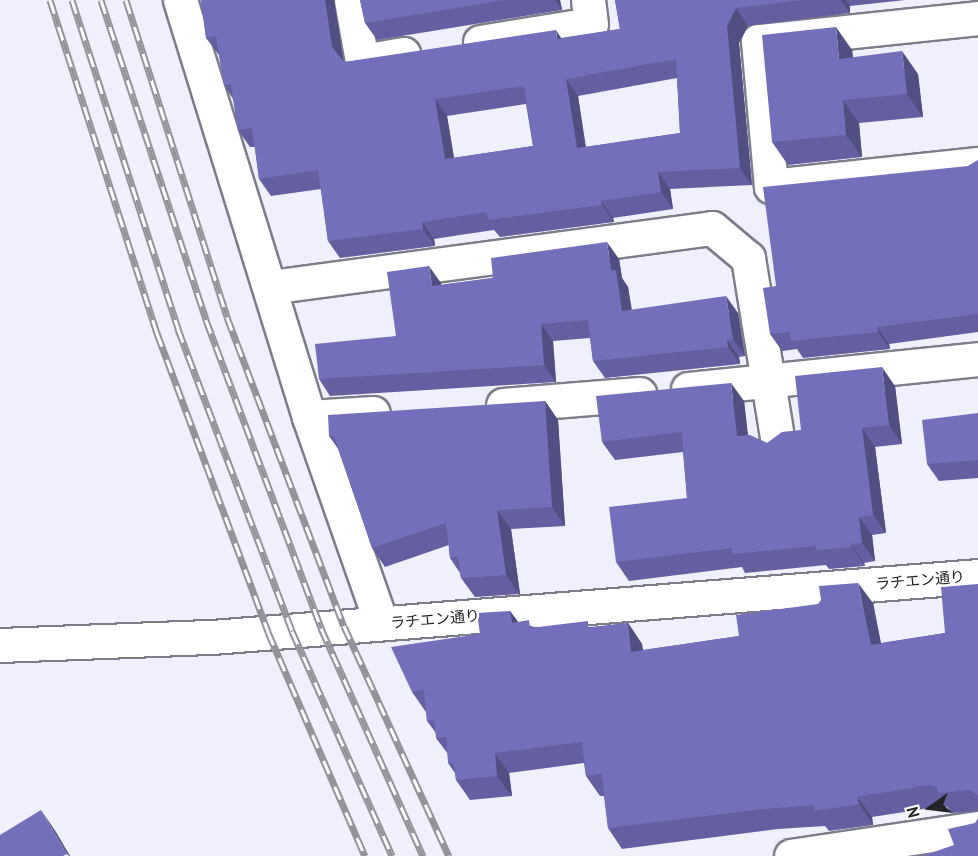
<!DOCTYPE html>
<html>
<head>
<meta charset="utf-8">
<style>
	body { margin:0 }
	#map { position:relative; width:978px; height:856px; overflow:hidden; background:#f0f0fc; font-family:"PT Sans","Noto Sans JP",sans-serif }
	div>[style] { position:absolute }
	.roads { filter:drop-shadow(2px 0 #7d7d89) drop-shadow(-2px 0 #7d7d89) drop-shadow(0 2px #7d7d89) drop-shadow(0 -2px #7d7d89) }
	.street>* { height:33px; margin:-16.5px; padding:0 16.5px; transform-origin:16.5px; border-radius:16.5px; background:#fff }
	.secondary>* { height:33px; margin:-16.5px; padding:0 16.5px; transform-origin:16.5px; border-radius:16.5px; background:#fff }
	.rail>* { height:7px; margin-top:-3.5px; transform-origin:0; background:repeating-linear-gradient(90deg,#fefefe 0 14px,#93939c 0 28px); box-sizing:border-box; border-block:2px solid #93939c }
	.wall>* { inset:0; background:#645fa0 }
	.shaded-wall>* { inset:0; background:#514e82 }
	.building>* { inset:0; background:#746fba }
	span { translate:-50% -50%; white-space:nowrap; text-align:center; line-height:1.15; -webkit-text-stroke:5px #fefefe; paint-order:stroke }
	.street-label { font-size:15px; color:#232328 }
	.north { position:absolute; left:900px; top:778px; width:60px; height:60px; -webkit-text-stroke:4px #fefefe; paint-order:stroke; rotate:256deg; font-size:16px; font-weight:700; line-height:24px; text-align:center; color:#232328 }
	.north::after { content:''; display:block; margin:auto; width:21px; height:27px; background:#232328; clip-path:polygon(50% 0,100% 100%,50% 72%,0 100%) }
</style>
</head>
<body>
<div id="map">
	<div class="roads">
		<div class="street">
			<div style="left:180px;top:0;width:436px;rotate:72.8deg"></div>
			<div style="left:309px;top:417px;width:218px;rotate:70.7deg"></div>
			<div style="left:351px;top:0;width:62px;rotate:79.8deg"></div>
			<div style="left:362px;top:61px;width:42px;rotate:-9.7deg"></div>
			<div style="left:978px;top:18px;width:221px;rotate:174deg"></div>
			<div style="left:758px;top:41px;width:146px;rotate:84.9deg"></div>
			<div style="left:771px;top:186px;width:208px;rotate:-6.1deg"></div>
			<div style="left:480px;top:42px;width:112px;rotate:-9.2deg"></div>
			<div style="left:591px;top:24px;width:24px;rotate:-97deg"></div>
			<div style="left:270px;top:287px;width:446px;rotate:-7.6deg"></div>
			<div style="left:712px;top:228px;width:47px;rotate:39.8deg"></div>
			<div style="left:748px;top:258px;width:187px;rotate:80.8deg"></div>
			<div style="left:688px;top:389px;width:292px;rotate:-5.9deg"></div>
			<div style="left:503px;top:405px;width:137px;rotate:-4.6deg"></div>
			<div style="left:309px;top:417px;width:64px;rotate:-3.6deg"></div>
			<div style="left:791px;top:856px;width:189px;rotate:-8.5deg"></div>
		</div>
		<div class="secondary">
			<div style="left:0;top:645px;width:212px;rotate:-2.2deg"></div>
			<div style="left:212px;top:637px;width:768px;rotate:-4.55deg"></div>
		</div>
	</div>
	<div class="rail">
		<div style="left:50px;top:0;width:350px;rotate:72.2deg"></div>
		<div style="left:157px;top:333px;width:319px;rotate:69.6deg"></div>
		<div style="left:268px;top:632px;width:244px;rotate:66.6deg"></div>
		<div style="left:72px;top:0;width:346px;rotate:72.1deg"></div>
		<div style="left:178px;top:329px;width:323px;rotate:69.3deg"></div>
		<div style="left:292px;top:631px;width:246px;rotate:66deg"></div>
		<div style="left:101px;top:0;width:337px;rotate:71.8deg"></div>
		<div style="left:206px;top:320px;width:329px;rotate:69.5deg"></div>
		<div style="left:321px;top:628px;width:250px;rotate:65.9deg"></div>
		<div style="left:126px;top:0;width:333px;rotate:72.3deg"></div>
		<div style="left:227px;top:317px;width:330px;rotate:69.3deg"></div>
		<div style="left:344px;top:626px;width:253px;rotate:65.5deg"></div>
	</div>
	<div class="wall">
		<div style="clip-path:polygon(evenodd,201px 0,334px 0,343px 60px,344px 62px,561px 38px,620px 29px,615px 0,905px 0,850px 6px,850px 13px,748px 26px,739px 43px,752px 185px,670px 189px,673px 209px,613px 218px,614px 222px,500px 237px,494px 230px,434px 239px,435px 246px,340px 258px,328px 241px,321px 189px,271px 196px,259px 179px,255px 147px,250px 147px,238px 130px,233px 99px,224px 85px,219px 55px,206px 38px,201px 0,677px 78px,680px 133px,586px 147px,578px 96px,677px 78px,201px 0,526px 104px,533px 146px,454px 158px,447px 116px,526px 104px)"></div>
		<div style="clip-path:polygon(360px 0,560px 0,562px 10px,377px 40px,365px 23px)"></div>
		<div style="clip-path:polygon(852px 50px,853px 57px,918px 74px,923px 117px,859px 123px,862px 157px,788px 165px,772px 142px)"></div>
		<div style="clip-path:polygon(978px 160px,978px 332px,889px 344px,890px 349px,803px 358px,797px 349px,782px 351px,770px 334px,776px 286px)"></div>
		<div style="clip-path:polygon(619px 259px,622px 278px,628px 287px,632px 310px,738px 313px,745px 356px,739px 357px,740px 364px,605px 378px,593px 361px,590px 338px,553px 341px,556px 382px,330px 396px,319px 379px,396px 336px,441px 283px,441px 285px,493px 278px)"></div>
		<div style="clip-path:polygon(895px 386px,902px 444px,875px 447px,886px 533px,872px 535px,875px 561px,864px 563px,865px 566px,829px 569px,826px 565px,745px 573px,742px 567px,629px 581px,616px 562px,687px 498px,683px 452px,615px 460px,602px 442px,744px 401px,748px 435px,767px 443px,801px 430px)"></div>
		<div style="clip-path:polygon(545px 401px,558px 420px,565px 526px,511px 529px,520px 594px,475px 597px,461px 578px,460px 573px,450px 558px,449px 545px,385px 567px,372px 548px,339px 450px,329px 436px)"></div>
		<div style="clip-path:polygon(978px 413px,978px 478px,939px 481px,927px 464px)"></div>
		<div style="clip-path:polygon(978px 584px,978px 811px,952px 813px,947px 807px,942px 806px,872px 817px,873px 825px,829px 831px,825px 826px,778px 829px,622px 849px,608px 828px,604px 796px,600px 796px,586px 776px,584px 763px,509px 773px,512px 796px,470px 800px,456px 780px,455px 773px,448px 763px,448px 754px,436px 738px,436px 733px,427px 721px,426px 712px,412px 692px,480px 634px,510px 611px,518px 622px,534px 627px,592px 627px,628px 623px,642px 644px,643px 650px,739px 636px,873px 603px,881px 643px,945px 633px)"></div>
	</div>
	<div class="shaded-wall">
		<div style="clip-path:polygon(325px 0,334px 0,344px 64px,332px 47px)"></div>
		<div style="clip-path:polygon(555px 0,560px 0,562px 10px)"></div>
		<div style="clip-path:polygon(841px 0,846px 0,850px 6px,850px 13px)"></div>
		<div style="clip-path:polygon(736px 8px,748px 26px,739px 43px,752px 185px,740px 168px,727px 26px)"></div>
		<div style="clip-path:polygon(836px 27px,852px 50px,855px 82px,839px 59px)"></div>
		<div style="clip-path:polygon(556px 30px,567px 47px,557px 39px)"></div>
		<div style="clip-path:polygon(902px 51px,918px 74px,923px 117px,907px 94px)"></div>
		<div style="clip-path:polygon(566px 79px,578px 96px,588px 165px,577px 148px)"></div>
		<div style="clip-path:polygon(435px 99px,447px 116px,457px 176px,445px 159px)"></div>
		<div style="clip-path:polygon(843px 100px,859px 123px,862px 157px,846px 135px)"></div>
		<div style="clip-path:polygon(658px 172px,670px 189px,673px 209px,661px 192px)"></div>
		<div style="clip-path:polygon(601px 201px,613px 218px,614px 222px,602px 205px)"></div>
		<div style="clip-path:polygon(422px 222px,434px 239px,435px 246px,423px 229px)"></div>
		<div style="clip-path:polygon(607px 242px,619px 259px,622px 278px,628px 287px,634px 328px,622px 311px,611px 270px)"></div>
		<div style="clip-path:polygon(429px 266px,441px 283px,444px 303px,432px 286px)"></div>
		<div style="clip-path:polygon(726px 296px,738px 313px,745px 356px,733px 339px)"></div>
		<div style="clip-path:polygon(541px 324px,553px 341px,556px 382px,544px 365px)"></div>
		<div style="clip-path:polygon(877px 327px,889px 344px,890px 349px,878px 332px)"></div>
		<div style="clip-path:polygon(727px 340px,739px 357px,740px 364px,728px 347px)"></div>
		<div style="clip-path:polygon(882px 367px,895px 386px,902px 444px,889px 425px)"></div>
		<div style="clip-path:polygon(731px 383px,744px 401px,750px 455px,737px 436px)"></div>
		<div style="clip-path:polygon(545px 401px,558px 420px,565px 526px,552px 507px)"></div>
		<div style="clip-path:polygon(862px 428px,875px 447px,886px 533px,873px 515px)"></div>
		<div style="clip-path:polygon(497px 510px,511px 529px,520px 594px,506px 575px)"></div>
		<div style="clip-path:polygon(859px 517px,872px 535px,875px 561px,862px 543px)"></div>
		<div style="clip-path:polygon(851px 544px,864px 563px,865px 566px,852px 547px)"></div>
		<div style="clip-path:polygon(858px 583px,873px 603px,885px 665px,871px 645px)"></div>
		<div style="clip-path:polygon(510px 611px,525px 631px,512px 623px)"></div>
		<div style="clip-path:polygon(628px 623px,642px 644px,645px 672px,631px 652px)"></div>
		<div style="clip-path:polygon(495px 753px,509px 773px,512px 796px,497px 776px)"></div>
		<div style="clip-path:polygon(857px 797px,872px 817px,873px 825px,859px 804px)"></div>
		<div style="clip-path:polygon(41px 810px,56px 832px,70px 856px,69px 856px,67px 854px)"></div>
	</div>
	<div class="building">
		<div style="clip-path:polygon(evenodd,201px 0,325px 0,332px 47px,344px 62px,556px 30px,557px 39px,620px 29px,615px 0,803px 0,736px 8px,727px 26px,740px 168px,658px 172px,661px 192px,601px 201px,602px 205px,488px 220px,487px 212px,422px 222px,423px 229px,328px 241px,318px 170px,259px 179px,252px 128px,238px 130px,231px 84px,224px 85px,216px 36px,206px 38px,201px 0,676px 59px,680px 133px,577px 148px,566px 79px,676px 59px,201px 0,524px 86px,533px 146px,445px 159px,435px 99px,524px 86px)"></div>
		<div style="clip-path:polygon(360px 0,505px 0,365px 23px)"></div>
		<div style="clip-path:polygon(836px 27px,839px 59px,902px 51px,907px 94px,843px 100px,846px 135px,772px 142px,762px 35px)"></div>
		<div style="clip-path:polygon(978px 160px,978px 314px,877px 327px,878px 332px,791px 341px,790px 332px,770px 334px,763px 288px,776px 286px,763px 187px,968px 166px)"></div>
		<div style="clip-path:polygon(607px 242px,611px 270px,616px 270px,622px 311px,726px 296px,733px 339px,727px 340px,728px 347px,593px 361px,588px 320px,541px 324px,544px 365px,319px 379px,315px 344px,396px 336px,387px 272px,429px 266px,432px 286px,493px 278px,491px 258px)"></div>
		<div style="clip-path:polygon(882px 367px,889px 425px,862px 428px,873px 515px,859px 517px,862px 543px,851px 544px,852px 547px,816px 550px,816px 546px,732px 554px,732px 548px,616px 562px,609px 507px,687px 498px,682px 432px,602px 442px,596px 396px,731px 383px,737px 436px,750px 435px,767px 443px,782px 432px,801px 430px,795px 376px)"></div>
		<div style="clip-path:polygon(545px 401px,552px 507px,497px 510px,506px 575px,461px 578px,458px 557px,450px 558px,446px 523px,372px 548px,334px 436px,329px 436px,328px 415px)"></div>
		<div style="clip-path:polygon(978px 413px,978px 460px,927px 464px,922px 420px)"></div>
		<div style="clip-path:polygon(858px 583px,871px 645px,945px 633px,941px 587px,978px 584px,978px 796px,971px 790px,938px 793px,937px 787px,928px 785px,857px 797px,859px 804px,815px 811px,814px 805px,764px 809px,608px 828px,602px 774px,586px 776px,582px 742px,495px 753px,497px 776px,456px 780px,454px 763px,448px 763px,446px 737px,436px 738px,434px 720px,427px 721px,424px 690px,412px 692px,391px 647px,480px 634px,477px 613px,510px 611px,512px 623px,529px 620px,530px 628px,588px 621px,588px 628px,628px 623px,631px 652px,739px 636px,736px 615px,818px 604px,821px 600px,819px 586px)"></div>
		<div style="clip-path:polygon(41px 810px,67px 854px,63px 856px,0 856px,0 835px)"></div>
		<div style="clip-path:polygon(978px 818px,978px 856px,922px 856px,954px 845px,948px 829px,975px 823px)"></div>
	</div>
	<div class="street-label">
		<span style="left:920px;top:580px;rotate:-5deg">ラチエン通り</span>
		<span style="left:435px;top:619px;rotate:-5deg">ラチエン通り</span>
	</div>
	<div class="north">N</div>
</div>
</body>
</html>
